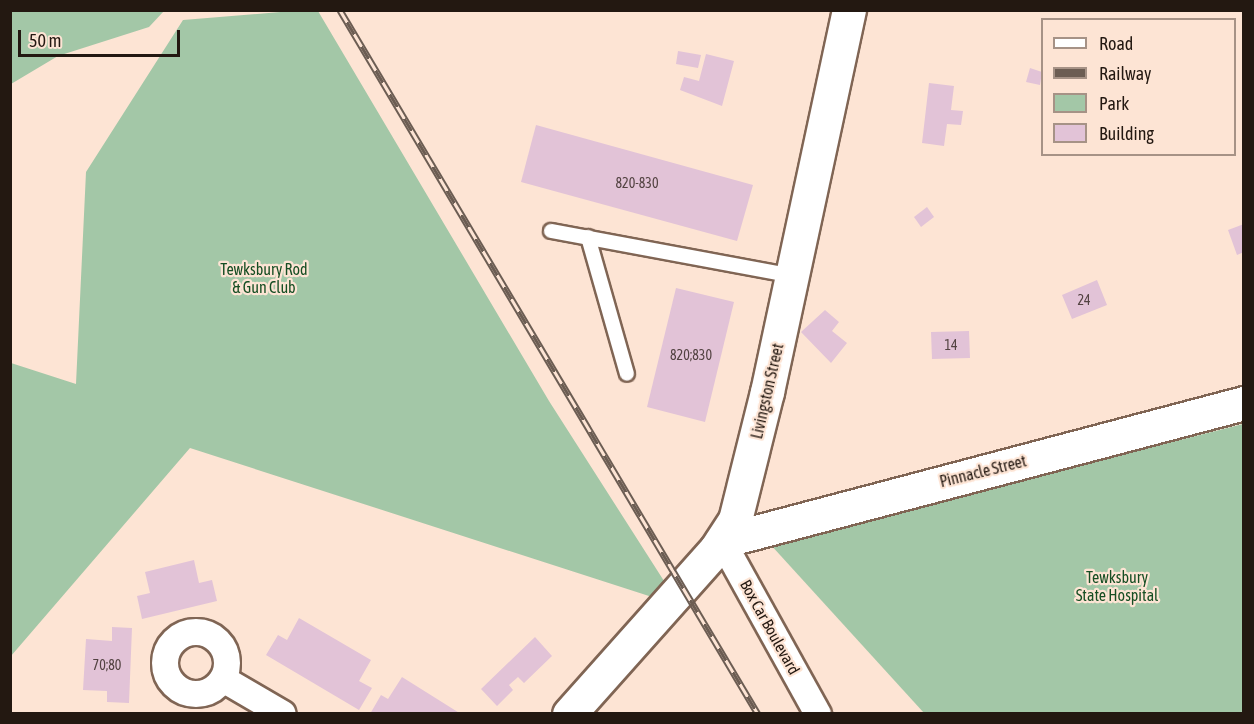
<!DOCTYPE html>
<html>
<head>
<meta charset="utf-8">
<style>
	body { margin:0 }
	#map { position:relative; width:1254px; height:724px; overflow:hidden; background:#fde4d4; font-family:"Asap Condensed",sans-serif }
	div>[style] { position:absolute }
	.green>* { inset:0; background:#a3c7a7 }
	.building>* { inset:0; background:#e2c3d7 }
	.roads { filter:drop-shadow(2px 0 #806554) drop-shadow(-2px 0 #806554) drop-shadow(0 2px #806554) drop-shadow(0 -2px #806554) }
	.lane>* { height:14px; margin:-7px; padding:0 7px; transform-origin:7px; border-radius:7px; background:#fff }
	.street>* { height:26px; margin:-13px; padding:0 13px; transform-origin:13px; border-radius:13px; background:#fff }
	.street>.ring { margin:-13px; padding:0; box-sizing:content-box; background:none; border:26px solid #fff; border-radius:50% }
	.secondary>* { height:33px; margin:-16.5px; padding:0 16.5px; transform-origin:16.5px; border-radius:16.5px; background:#fff }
	.rail>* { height:7px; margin-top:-3.5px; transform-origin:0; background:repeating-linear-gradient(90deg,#fde4d4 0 14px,#6c5d53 0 28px); box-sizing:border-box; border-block:2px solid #6c5d53 }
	span { translate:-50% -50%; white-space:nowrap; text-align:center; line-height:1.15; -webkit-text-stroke:4.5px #fde4d4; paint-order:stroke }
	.number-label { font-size:14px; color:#534342 }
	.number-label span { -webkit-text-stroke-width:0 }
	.park-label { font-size:16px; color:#164e23 }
	.street-label { font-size:16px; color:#231811 }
	.frame { position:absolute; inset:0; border:12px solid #231811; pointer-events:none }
	.legend { position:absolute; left:1041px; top:18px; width:195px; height:138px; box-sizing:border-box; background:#fde4d4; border:2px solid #a69286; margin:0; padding:8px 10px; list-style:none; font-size:18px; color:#231811 }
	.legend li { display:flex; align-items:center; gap:12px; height:30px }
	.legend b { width:30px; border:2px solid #a69286 }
	.scale { position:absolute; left:18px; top:30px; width:162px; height:27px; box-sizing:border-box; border:3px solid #231811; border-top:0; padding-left:8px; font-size:18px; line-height:21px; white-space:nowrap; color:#231811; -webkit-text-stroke:4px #fde4d4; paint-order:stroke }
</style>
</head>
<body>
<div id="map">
	<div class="green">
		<div style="clip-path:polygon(11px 10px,164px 10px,164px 11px,149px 27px,58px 56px,11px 84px)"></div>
		<div style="clip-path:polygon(292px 11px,318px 11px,549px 401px,680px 606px,190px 448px,11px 656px,11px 363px,76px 384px,86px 172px,183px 20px)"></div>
		<div style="clip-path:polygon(1243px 424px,1243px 713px,924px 713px,770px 544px)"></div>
	</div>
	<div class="building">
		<div style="clip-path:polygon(678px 51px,701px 55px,698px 68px,676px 64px)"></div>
		<div style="clip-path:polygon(706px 54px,734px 61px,722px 106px,680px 90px,684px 77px,699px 81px)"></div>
		<div style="clip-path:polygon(1030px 68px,1042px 72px,1040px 85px,1026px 82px)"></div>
		<div style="clip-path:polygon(929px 83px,954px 86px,951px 110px,963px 111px,961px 125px,947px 124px,944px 146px,922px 143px)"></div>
		<div style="clip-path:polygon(536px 125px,753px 185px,737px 241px,521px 182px)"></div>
		<div style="clip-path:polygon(927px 207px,934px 217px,921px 227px,914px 217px)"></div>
		<div style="clip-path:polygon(1244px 224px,1244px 252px,1237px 255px,1228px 230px)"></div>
		<div style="clip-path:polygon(1097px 280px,1107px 305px,1072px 319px,1062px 295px)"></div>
		<div style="clip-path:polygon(676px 288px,734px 302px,705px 422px,647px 407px)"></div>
		<div style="clip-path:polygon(825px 310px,839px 322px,832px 331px,847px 343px,831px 363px,801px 332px)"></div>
		<div style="clip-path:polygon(969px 331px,970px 358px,932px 359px,931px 332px)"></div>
		<div style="clip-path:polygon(194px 560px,199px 583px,212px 580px,217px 601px,142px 619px,137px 596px,150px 593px,145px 572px)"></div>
		<div style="clip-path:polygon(299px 618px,371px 660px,359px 681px,372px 688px,359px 710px,266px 655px,278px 635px,287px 640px)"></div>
		<div style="clip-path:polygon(112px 627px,132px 628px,129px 703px,107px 702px,107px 691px,83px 690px,86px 639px,112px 641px)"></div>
		<div style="clip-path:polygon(535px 637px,552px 656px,524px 683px,518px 677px,509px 685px,513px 690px,497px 706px,481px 689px)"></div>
		<div style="clip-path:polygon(402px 677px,461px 714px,370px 714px,381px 695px,388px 699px)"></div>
	</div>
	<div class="roads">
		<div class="lane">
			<div style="left:551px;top:231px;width:246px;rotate:10.5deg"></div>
			<div style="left:588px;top:237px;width:142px;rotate:74.1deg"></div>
		</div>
		<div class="street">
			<div style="left:722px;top:541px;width:198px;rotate:61deg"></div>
			<div class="ring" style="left:165px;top:632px;width:36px;height:36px"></div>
			<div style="left:223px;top:679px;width:69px;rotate:30.3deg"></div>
		</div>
		<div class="secondary">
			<div style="left:722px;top:541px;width:540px;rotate:-14.81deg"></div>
			<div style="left:569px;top:714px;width:221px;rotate:-48.3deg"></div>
			<div style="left:716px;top:549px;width:35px;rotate:-57deg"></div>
			<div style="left:735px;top:520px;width:132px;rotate:-76deg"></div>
			<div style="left:767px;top:392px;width:391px;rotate:-77.9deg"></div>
		</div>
	</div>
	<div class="rail">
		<div style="left:340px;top:10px;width:819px;rotate:59.3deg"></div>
	</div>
	<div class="number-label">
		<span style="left:637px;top:183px">820-830</span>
		<span style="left:1084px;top:300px">24</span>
		<span style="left:951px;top:345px">14</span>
		<span style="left:691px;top:355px">820;830</span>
		<span style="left:107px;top:665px">70;80</span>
	</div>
	<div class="park-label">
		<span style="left:264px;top:278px">Tewksbury Rod<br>&amp; Gun Club</span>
		<span style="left:1117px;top:586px">Tewksbury<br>State Hospital</span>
	</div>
	<div class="street-label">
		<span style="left:767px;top:391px;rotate:-77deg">Livingston Street</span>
		<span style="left:983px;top:471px;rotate:-14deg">Pinnacle Street</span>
		<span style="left:770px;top:627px;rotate:61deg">Box Car Boulevard</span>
	</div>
	<div class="frame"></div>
	<ul class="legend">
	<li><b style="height:8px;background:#fff"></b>Road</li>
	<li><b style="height:8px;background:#6c5d53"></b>Railway</li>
	<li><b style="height:16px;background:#a3c7a7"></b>Park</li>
	<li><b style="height:16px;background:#e2c3d7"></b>Building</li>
	</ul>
	<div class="scale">50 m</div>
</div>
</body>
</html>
